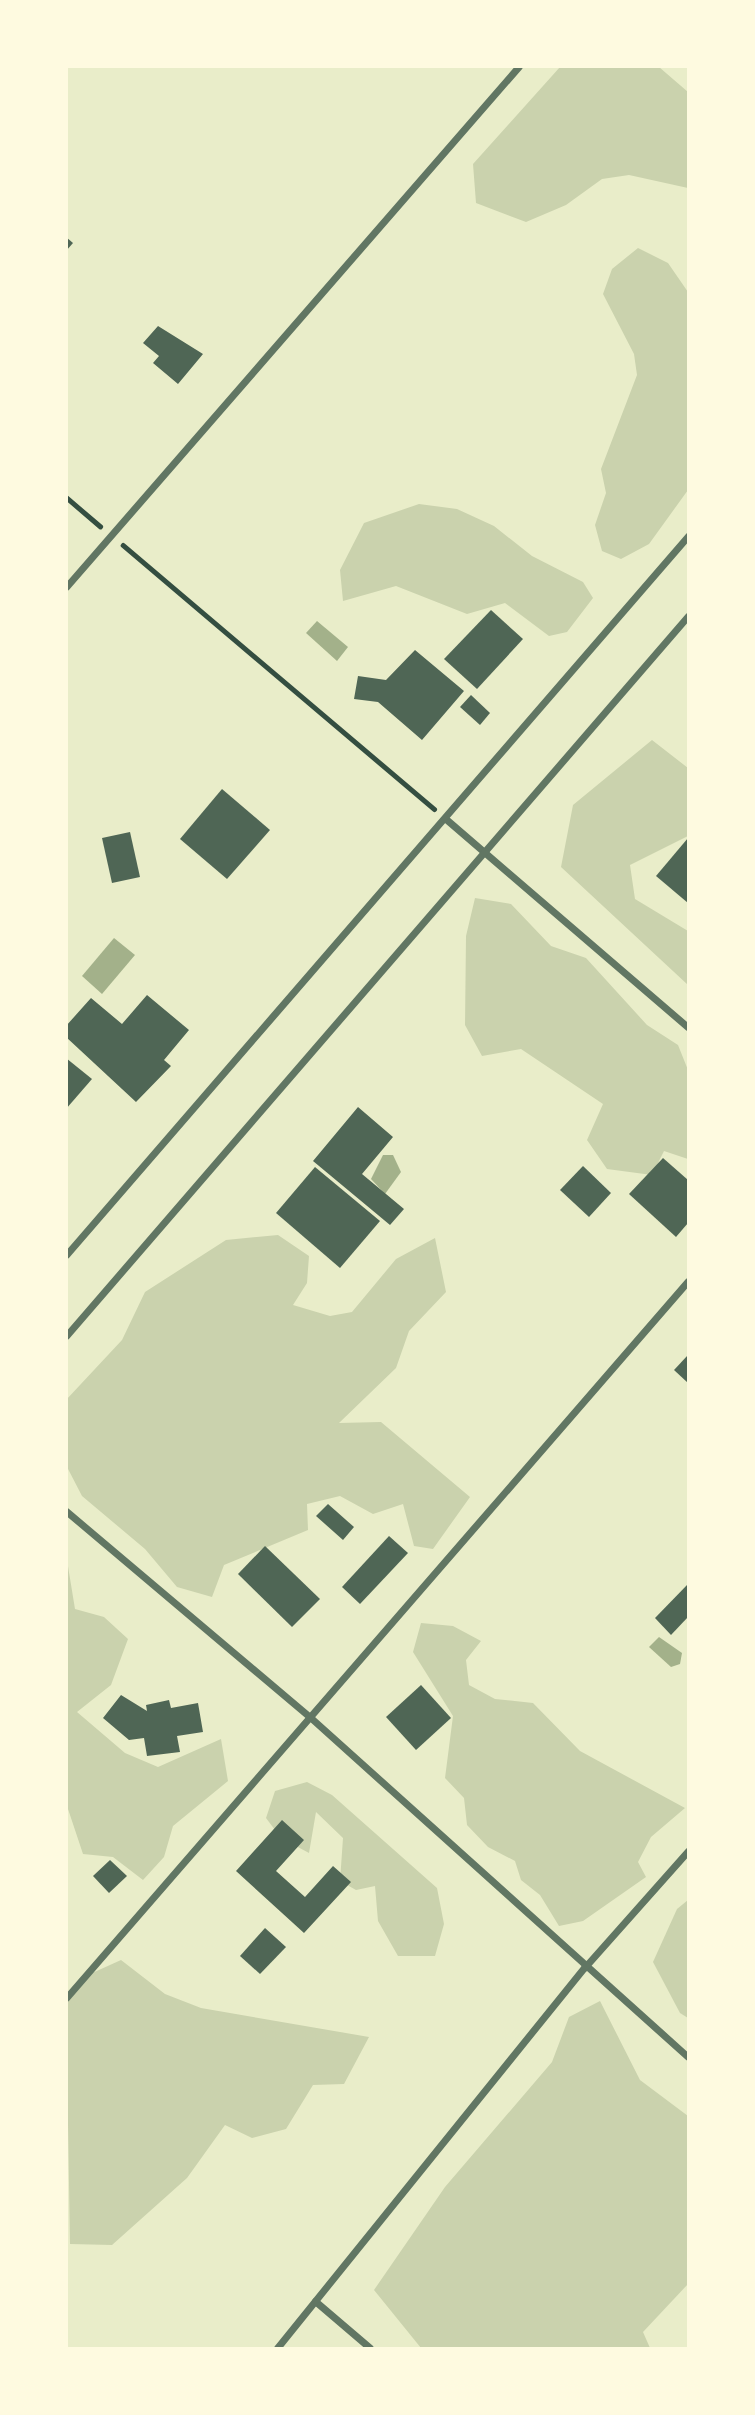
<!DOCTYPE html>
<html>
<head>
<meta charset="utf-8">
<style>
	body { margin:0 }
	#map { position:relative; width:755px; height:2415px; overflow:hidden; background:#e9edc9; font-family:"Exo 2",sans-serif }
	div>[style] { position:absolute }
	.green>* { inset:0; background:#cad2ad }
	.water>* { inset:0; background:#a3b18a }
	.building>* { inset:0; background:#4f6655 }
	.path>* { height:4.5px; margin:-2.25px; padding:0 2.25px; transform-origin:2.25px; border-radius:2.25px; background:#344e41 }
	.minor>* { height:7px; margin:-3.5px; padding:0 3.5px; transform-origin:3.5px; border-radius:3.5px; background:#617663 }
	span { translate:-50% -50%; white-space:nowrap; text-align:center; line-height:1.15; -webkit-text-stroke:5px #fefae0; paint-order:stroke }
	.frame { position:absolute; inset:0; border:68px solid #fefae0; pointer-events:none }
</style>
</head>
<body>
<div id="map">
	<div class="green">
		<div style="clip-path:polygon(560px 67px,659px 67px,688px 92px,688px 188px,629px 175px,602px 179px,566px 205px,526px 222px,476px 203px,473px 164px)"></div>
		<div style="clip-path:polygon(638px 248px,668px 263px,688px 292px,688px 490px,649px 544px,621px 559px,602px 551px,595px 525px,606px 493px,601px 469px,637px 375px,634px 354px,603px 294px,612px 269px)"></div>
		<div style="clip-path:polygon(419px 504px,457px 509px,494px 526px,532px 556px,583px 582px,593px 598px,567px 632px,549px 636px,505px 603px,467px 614px,396px 586px,343px 601px,340px 570px,364px 523px)"></div>
		<div style="clip-path:polygon(652px 740px,688px 768px,688px 836px,630px 865px,635px 899px,688px 931px,688px 985px,561px 867px,573px 805px)"></div>
		<div style="clip-path:polygon(475px 898px,511px 904px,551px 946px,586px 958px,647px 1025px,678px 1045px,688px 1070px,688px 1159px,664px 1151px,652px 1175px,607px 1169px,587px 1140px,603px 1104px,521px 1049px,482px 1056px,465px 1025px,466px 936px)"></div>
		<div style="clip-path:polygon(278px 1235px,309px 1256px,307px 1283px,293px 1305px,330px 1316px,352px 1312px,396px 1259px,435px 1238px,446px 1292px,409px 1331px,396px 1368px,339px 1423px,381px 1422px,470px 1497px,433px 1549px,414px 1546px,403px 1504px,373px 1514px,340px 1496px,307px 1504px,308px 1530px,224px 1565px,212px 1597px,177px 1587px,145px 1549px,82px 1496px,67px 1467px,66px 1400px,122px 1340px,145px 1292px,226px 1240px)"></div>
		<div style="clip-path:polygon(66px 1554px,75px 1609px,104px 1617px,128px 1639px,111px 1685px,77px 1712px,125px 1753px,158px 1767px,221px 1739px,228px 1781px,173px 1826px,164px 1857px,143px 1880px,113px 1857px,83px 1854px,67px 1806px)"></div>
		<div style="clip-path:polygon(421px 1623px,453px 1626px,481px 1641px,466px 1660px,469px 1685px,495px 1699px,533px 1703px,580px 1751px,685px 1808px,651px 1837px,638px 1862px,646px 1877px,583px 1921px,559px 1926px,540px 1895px,521px 1880px,515px 1861px,488px 1847px,467px 1825px,464px 1798px,445px 1778px,453px 1716px,413px 1652px)"></div>
		<div style="clip-path:polygon(307px 1782px,332px 1795px,437px 1888px,444px 1924px,435px 1956px,398px 1956px,378px 1921px,375px 1886px,356px 1890px,340px 1881px,343px 1838px,316px 1812px,309px 1853px,281px 1838px,266px 1818px,275px 1791px)"></div>
		<div style="clip-path:polygon(688px 1900px,688px 2018px,680px 2013px,653px 1962px,677px 1909px)"></div>
		<div style="clip-path:polygon(121px 1960px,165px 1994px,201px 2008px,369px 2037px,344px 2084px,313px 2085px,286px 2129px,252px 2138px,225px 2125px,187px 2178px,112px 2245px,70px 2244px,66px 2004px,79px 1979px)"></div>
		<div style="clip-path:polygon(600px 2001px,640px 2080px,688px 2116px,688px 2284px,643px 2332px,650px 2348px,421px 2348px,374px 2290px,445px 2187px,552px 2062px,569px 2017px)"></div>
	</div>
	<div class="water">
		<div style="clip-path:polygon(317px 621px,348px 647px,337px 661px,306px 633px)"></div>
		<div style="clip-path:polygon(114px 938px,135px 955px,102px 994px,82px 976px)"></div>
		<div style="clip-path:polygon(383px 1155px,393px 1155px,401px 1172px,385px 1194px,371px 1179px)"></div>
		<div style="clip-path:polygon(659px 1637px,682px 1653px,680px 1664px,671px 1667px,649px 1647px)"></div>
	</div>
	<div class="building">
		<div style="clip-path:polygon(66px 237px,73px 243px,66px 251px)"></div>
		<div style="clip-path:polygon(158px 326px,203px 354px,178px 384px,153px 363px,159px 356px,143px 343px)"></div>
		<div style="clip-path:polygon(491px 610px,523px 639px,477px 689px,444px 659px)"></div>
		<div style="clip-path:polygon(415px 650px,464px 691px,422px 740px,378px 702px,354px 699px,358px 676px,386px 680px)"></div>
		<div style="clip-path:polygon(471px 695px,490px 713px,480px 725px,460px 707px)"></div>
		<div style="clip-path:polygon(222px 789px,270px 830px,227px 879px,180px 839px)"></div>
		<div style="clip-path:polygon(130px 832px,140px 877px,112px 883px,102px 838px)"></div>
		<div style="clip-path:polygon(688px 838px,688px 903px,656px 876px)"></div>
		<div style="clip-path:polygon(147px 995px,189px 1030px,164px 1060px,171px 1066px,136px 1102px,66px 1037px,66px 1026px,91px 998px,122px 1024px)"></div>
		<div style="clip-path:polygon(66px 1058px,92px 1079px,66px 1109px)"></div>
		<div style="clip-path:polygon(358px 1107px,393px 1137px,362px 1174px,404px 1209px,390px 1225px,313px 1161px)"></div>
		<div style="clip-path:polygon(663px 1158px,688px 1180px,688px 1223px,676px 1237px,629px 1194px)"></div>
		<div style="clip-path:polygon(583px 1166px,611px 1193px,589px 1217px,560px 1190px)"></div>
		<div style="clip-path:polygon(315px 1167px,380px 1221px,340px 1268px,276px 1213px)"></div>
		<div style="clip-path:polygon(688px 1355px,688px 1383px,674px 1370px)"></div>
		<div style="clip-path:polygon(328px 1504px,354px 1527px,343px 1540px,316px 1516px)"></div>
		<div style="clip-path:polygon(389px 1536px,408px 1553px,360px 1604px,342px 1587px)"></div>
		<div style="clip-path:polygon(265px 1546px,320px 1599px,292px 1627px,238px 1574px)"></div>
		<div style="clip-path:polygon(688px 1584px,688px 1617px,671px 1635px,655px 1618px)"></div>
		<div style="clip-path:polygon(421px 1685px,451px 1718px,416px 1750px,386px 1717px)"></div>
		<div style="clip-path:polygon(121px 1695px,147px 1711px,146px 1705px,169px 1700px,171px 1708px,198px 1703px,203px 1732px,177px 1736px,180px 1752px,147px 1756px,144px 1738px,129px 1740px,103px 1718px)"></div>
		<div style="clip-path:polygon(282px 1820px,304px 1840px,276px 1871px,305px 1897px,333px 1866px,351px 1882px,304px 1933px,236px 1871px)"></div>
		<div style="clip-path:polygon(110px 1860px,127px 1876px,109px 1893px,93px 1876px)"></div>
		<div style="clip-path:polygon(265px 1928px,286px 1947px,260px 1974px,240px 1956px)"></div>
	</div>
	<div class="path">
		<div style="left:66px;top:497px;width:45px;rotate:40.5deg"></div>
		<div style="left:123px;top:545px;width:408px;rotate:40.3deg"></div>
	</div>
	<div class="minor">
		<div style="left:66px;top:587px;width:690px;rotate:-48.99deg"></div>
		<div style="left:447px;top:820px;width:318px;rotate:40.7deg"></div>
		<div style="left:66px;top:1255px;width:951px;rotate:-49.14deg"></div>
		<div style="left:66px;top:1336px;width:951px;rotate:-49.18deg"></div>
		<div style="left:66px;top:1511px;width:321px;rotate:40.2deg"></div>
		<div style="left:311px;top:1718px;width:507px;rotate:41.96deg"></div>
		<div style="left:66px;top:1998px;width:949px;rotate:-49.06deg"></div>
		<div style="left:315px;top:2301px;width:72px;rotate:40.5deg"></div>
		<div style="left:277px;top:2348px;width:489px;rotate:-51.1deg"></div>
		<div style="left:584px;top:1968px;width:157px;rotate:-48.4deg"></div>
	</div>
	<div class="frame"></div>
</div>
</body>
</html>
